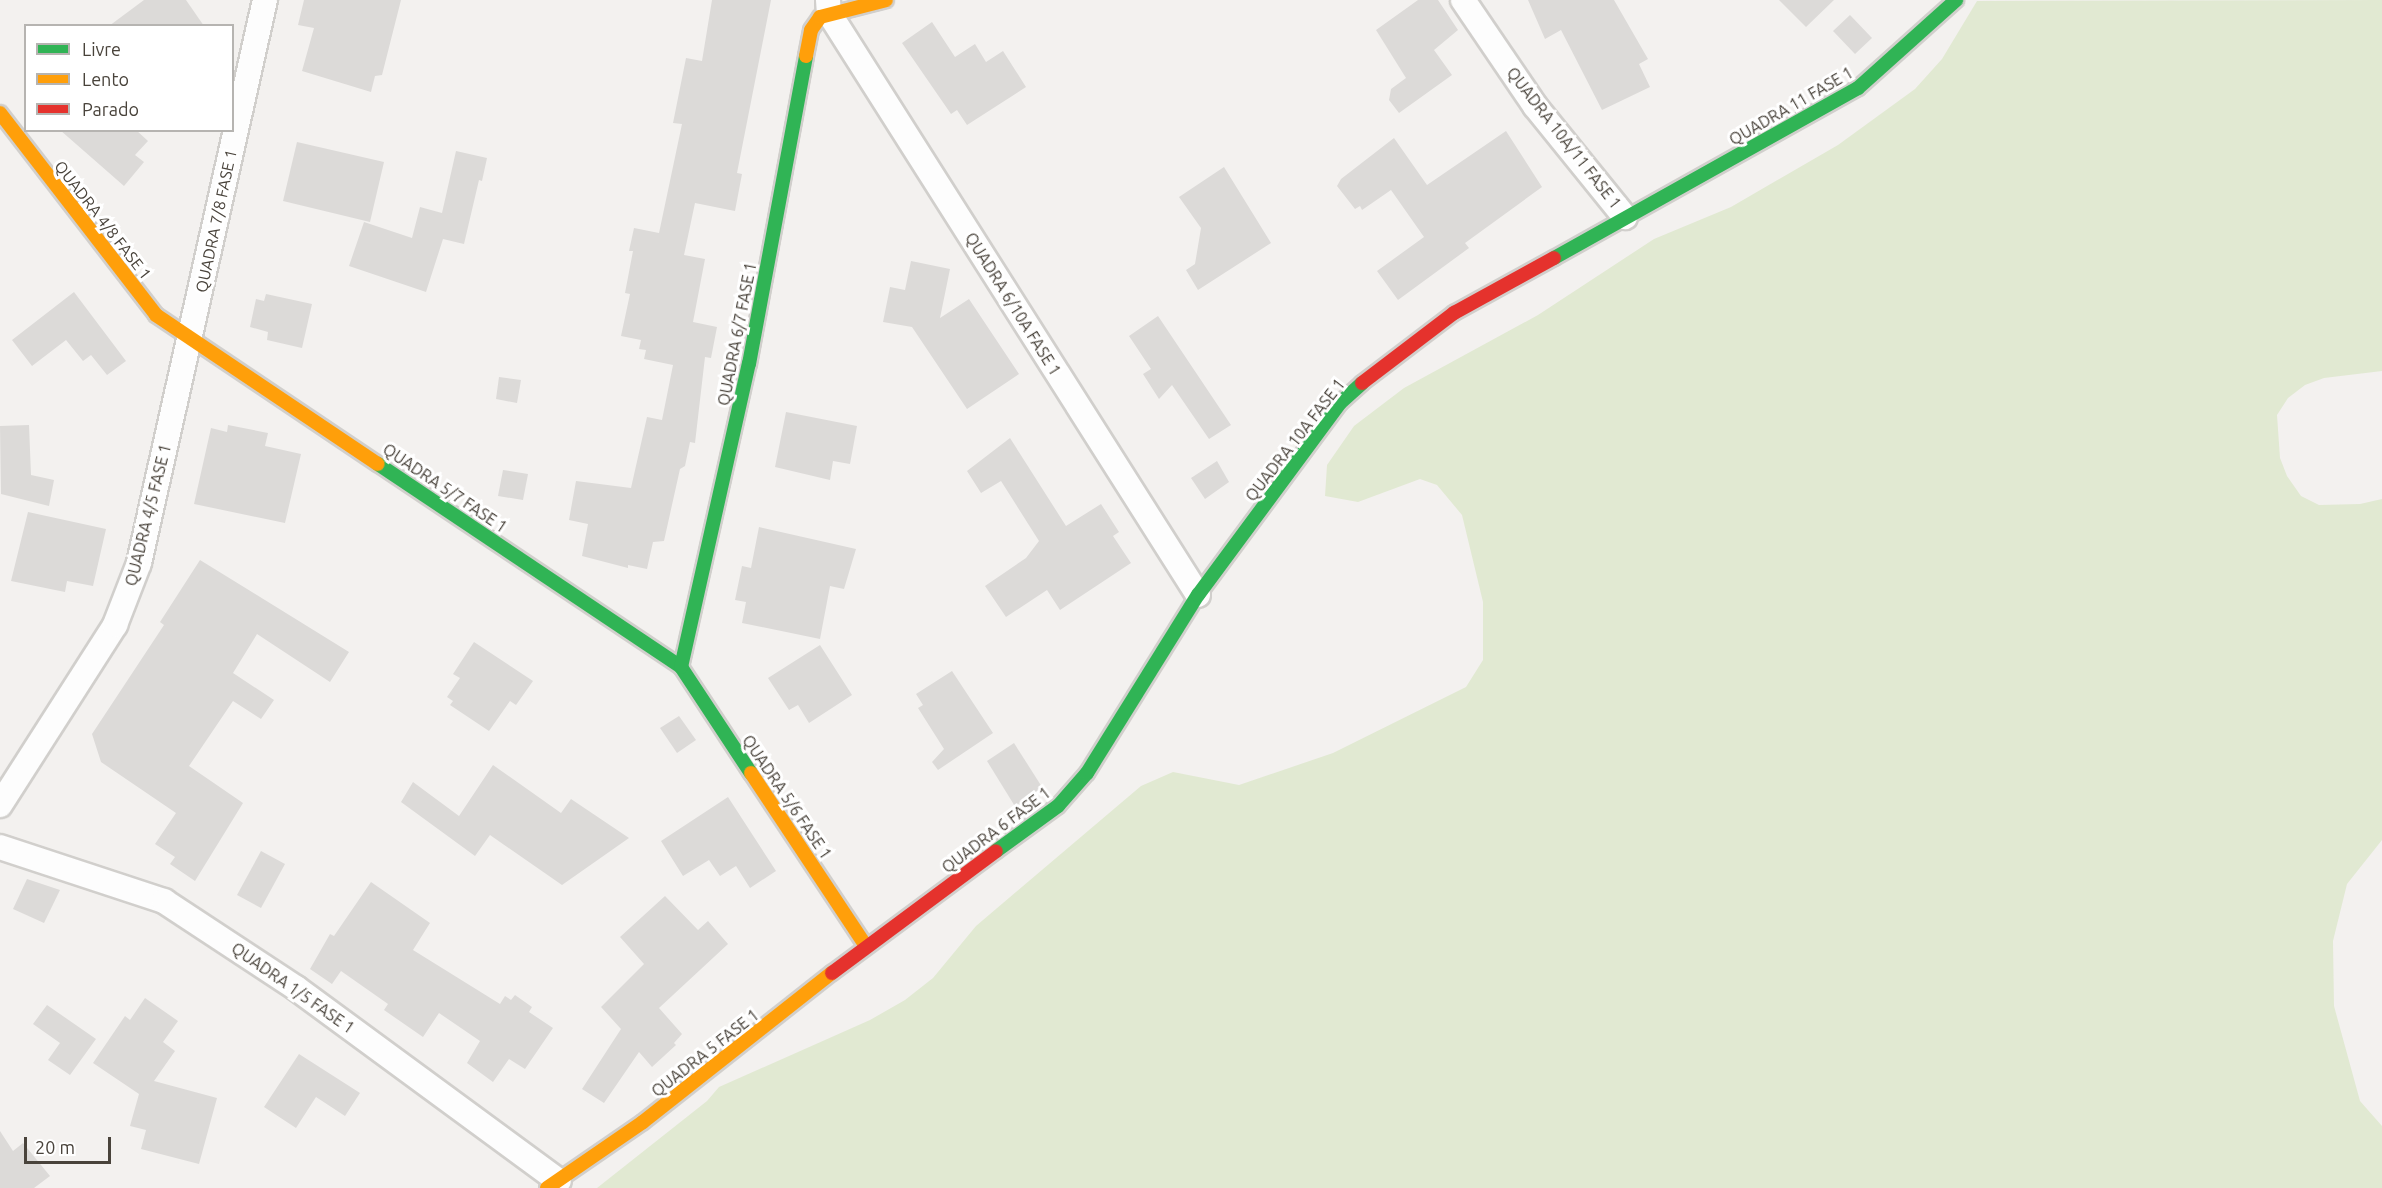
<!DOCTYPE html>
<html>
<head>
<meta charset="utf-8">
<style>
	body { margin:0 }
	#map { position:relative; width:2382px; height:1188px; overflow:hidden; background:#f3f1ef; font-family:Ubuntu,sans-serif }
	div>[style] { position:absolute }
	.green>* { inset:0; background:#e1e9d2 }
	.building>* { inset:0; background:#dcdad8 }
	.roads { filter:drop-shadow(2px 0 #d1cfcc) drop-shadow(-2px 0 #d1cfcc) drop-shadow(0 2px #d1cfcc) drop-shadow(0 -2px #d1cfcc) }
	.street>* { height:24px; margin:-12px; padding:0 12px; transform-origin:12px; border-radius:12px; background:#fdfdfd }
	.fast>* { height:14px; margin:-7px; padding:0 7px; transform-origin:7px; border-radius:7px; background:#30b455 }
	.slow>* { height:14px; margin:-7px; padding:0 7px; transform-origin:7px; border-radius:7px; background:#ff9f0a }
	.jam>* { height:14px; margin:-7px; padding:0 7px; transform-origin:7px; border-radius:7px; background:#e5322d }
	span { translate:-50% -50%; white-space:nowrap; text-align:center; line-height:1.15; -webkit-text-stroke:6px #fff; paint-order:stroke }
	.street-label { font-size:16px; color:#49433b }
	.legend { position:absolute; left:24px; top:24px; width:210px; height:108px; box-sizing:border-box; background:#fff; border:2px solid #b6b4b1; margin:0; padding:8px 10px; list-style:none; font-size:18px; color:#49433b }
	.legend li { display:flex; align-items:center; gap:12px; height:30px }
	.legend b { width:30px; border:2px solid #b6b4b1 }
	.scale { position:absolute; left:24px; top:1137px; width:87px; height:27px; box-sizing:border-box; border:3px solid #49433b; border-top:0; padding-left:8px; font-size:18px; line-height:21px; white-space:nowrap; color:#49433b; -webkit-text-stroke:4px #fff; paint-order:stroke }
</style>
</head>
<body>
<div id="map">
	<div class="green">
		<div style="clip-path:polygon(2382px 0,2382px 371px,2324px 378px,2305px 385px,2288px 398px,2277px 415px,2280px 458px,2287px 476px,2301px 496px,2319px 505px,2360px 504px,2382px 499px,2382px 840px,2347px 884px,2333px 941px,2334px 1006px,2360px 1101px,2382px 1126px,2382px 1188px,597px 1188px,707px 1101px,719px 1087px,870px 1020px,905px 1000px,933px 978px,976px 926px,1141px 786px,1173px 772px,1239px 785px,1333px 753px,1466px 687px,1483px 660px,1483px 602px,1462px 515px,1437px 485px,1420px 479px,1358px 502px,1325px 496px,1327px 465px,1354px 426px,1404px 388px,1538px 315px,1654px 239px,1731px 207px,1838px 145px,1915px 89px,1942px 59px,1977px 1px)"></div>
	</div>
	<div class="building">
		<div style="clip-path:polygon(144px 0,186px 0,204px 26px,109px 26px)"></div>
		<div style="clip-path:polygon(304px 0,401px 0,382px 75px,375px 76px,371px 92px,302px 71px,314px 28px,298px 25px)"></div>
		<div style="clip-path:polygon(712px 0,771px 0,737px 173px,742px 174px,735px 211px,695px 203px,684px 255px,705px 259px,693px 322px,717px 327px,711px 358px,705px 357px,695px 443px,690px 442px,685px 466px,680px 469px,664px 541px,653px 542px,647px 569px,628px 565px,628px 568px,582px 556px,588px 524px,569px 520px,576px 481px,631px 488px,647px 417px,662px 420px,673px 365px,644px 359px,646px 350px,639px 349px,641px 340px,621px 336px,630px 294px,625px 293px,633px 251px,629px 251px,634px 228px,659px 233px,682px 124px,673px 123px,686px 58px,702px 61px)"></div>
		<div style="clip-path:polygon(1418px 0,1438px 0,1458px 30px,1434px 50px,1452px 75px,1399px 113px,1389px 100px,1391px 89px,1406px 78px,1376px 30px)"></div>
		<div style="clip-path:polygon(1528px 0,1614px 0,1648px 59px,1639px 64px,1650px 87px,1602px 110px,1561px 30px,1545px 39px)"></div>
		<div style="clip-path:polygon(1779px 0,1834px 0,1806px 27px)"></div>
		<div style="clip-path:polygon(1850px 15px,1872px 38px,1855px 54px,1833px 31px)"></div>
		<div style="clip-path:polygon(932px 22px,955px 57px,975px 44px,986px 62px,1003px 51px,1026px 87px,967px 125px,957px 110px,951px 114px,902px 43px)"></div>
		<div style="clip-path:polygon(60px 130px,136px 130px,148px 141px,135px 155px,144px 162px,124px 186px)"></div>
		<div style="clip-path:polygon(1506px 131px,1542px 187px,1465px 243px,1469px 248px,1398px 300px,1377px 271px,1424px 237px,1391px 190px,1362px 210px,1360px 206px,1355px 209px,1337px 186px,1341px 179px,1394px 138px,1427px 185px)"></div>
		<div style="clip-path:polygon(297px 142px,384px 162px,370px 222px,283px 201px)"></div>
		<div style="clip-path:polygon(456px 151px,487px 158px,482px 181px,479px 180px,464px 244px,443px 239px,426px 292px,349px 266px,364px 222px,412px 238px,420px 207px,442px 213px)"></div>
		<div style="clip-path:polygon(1224px 167px,1271px 243px,1198px 290px,1186px 270px,1195px 264px,1201px 228px,1179px 197px)"></div>
		<div style="clip-path:polygon(911px 261px,950px 269px,940px 318px,969px 299px,1019px 374px,967px 409px,912px 327px,883px 322px,890px 287px,905px 290px)"></div>
		<div style="clip-path:polygon(74px 292px,126px 361px,107px 375px,91px 355px,83px 361px,66px 340px,32px 366px,12px 340px)"></div>
		<div style="clip-path:polygon(266px 294px,312px 304px,302px 348px,267px 340px,268px 332px,250px 327px,256px 299px,264px 301px)"></div>
		<div style="clip-path:polygon(1158px 316px,1231px 425px,1209px 439px,1172px 385px,1159px 399px,1143px 374px,1151px 369px,1129px 336px)"></div>
		<div style="clip-path:polygon(499px 377px,521px 380px,517px 403px,496px 399px)"></div>
		<div style="clip-path:polygon(786px 412px,857px 426px,850px 464px,833px 461px,830px 480px,775px 467px)"></div>
		<div style="clip-path:polygon(29px 425px,31px 475px,54px 480px,49px 506px,1px 494px,0 426px)"></div>
		<div style="clip-path:polygon(228px 425px,268px 433px,265px 446px,301px 454px,285px 523px,194px 504px,211px 428px,227px 432px)"></div>
		<div style="clip-path:polygon(1010px 438px,1066px 526px,1101px 504px,1119px 532px,1113px 536px,1131px 563px,1060px 610px,1047px 590px,1006px 617px,985px 586px,1026px 558px,1039px 541px,1001px 481px,981px 493px,967px 471px)"></div>
		<div style="clip-path:polygon(1217px 461px,1229px 482px,1205px 499px,1191px 478px)"></div>
		<div style="clip-path:polygon(503px 470px,528px 474px,523px 500px,498px 496px)"></div>
		<div style="clip-path:polygon(28px 512px,106px 529px,93px 586px,67px 581px,65px 592px,11px 581px)"></div>
		<div style="clip-path:polygon(759px 527px,856px 549px,844px 589px,830px 586px,820px 639px,742px 623px,746px 602px,735px 600px,742px 566px,751px 568px)"></div>
		<div style="clip-path:polygon(200px 560px,349px 652px,330px 682px,257px 634px,233px 673px,274px 700px,261px 719px,233px 701px,189px 766px,243px 803px,195px 881px,170px 864px,175px 857px,155px 844px,176px 813px,101px 762px,92px 734px,164px 625px,160px 622px)"></div>
		<div style="clip-path:polygon(474px 642px,533px 681px,516px 705px,510px 701px,489px 731px,450px 705px,453px 701px,447px 697px,460px 678px,453px 674px)"></div>
		<div style="clip-path:polygon(820px 645px,852px 695px,809px 723px,798px 705px,789px 710px,768px 678px)"></div>
		<div style="clip-path:polygon(952px 671px,993px 733px,938px 770px,932px 762px,944px 749px,918px 708px,923px 705px,916px 694px)"></div>
		<div style="clip-path:polygon(679px 716px,696px 740px,677px 753px,660px 728px)"></div>
		<div style="clip-path:polygon(1014px 743px,1042px 787px,1016px 808px,987px 761px)"></div>
		<div style="clip-path:polygon(493px 765px,561px 813px,571px 799px,629px 838px,562px 885px,490px 835px,475px 856px,401px 802px,413px 782px,459px 816px)"></div>
		<div style="clip-path:polygon(728px 797px,776px 871px,750px 888px,736px 866px,720px 876px,709px 860px,683px 876px,661px 841px)"></div>
		<div style="clip-path:polygon(261px 851px,285px 864px,261px 908px,237px 895px)"></div>
		<div style="clip-path:polygon(27px 879px,60px 890px,44px 923px,13px 909px)"></div>
		<div style="clip-path:polygon(371px 882px,430px 923px,413px 950px,500px 1004px,505px 996px,511px 1000px,515px 995px,532px 1007px,529px 1012px,553px 1028px,525px 1069px,509px 1059px,493px 1082px,467px 1063px,480px 1041px,439px 1013px,423px 1037px,384px 1010px,388px 1004px,341px 971px,332px 984px,310px 969px,330px 934px,334px 936px)"></div>
		<div style="clip-path:polygon(665px 896px,698px 930px,708px 921px,728px 944px,659px 1008px,682px 1034px,674px 1043px,676px 1045px,652px 1067px,639px 1052px,604px 1103px,582px 1089px,621px 1029px,601px 1007px,644px 964px,620px 937px)"></div>
		<div style="clip-path:polygon(145px 998px,178px 1021px,163px 1042px,175px 1051px,154px 1081px,217px 1098px,199px 1164px,141px 1149px,146px 1130px,130px 1126px,139px 1094px,93px 1063px,125px 1016px,130px 1020px)"></div>
		<div style="clip-path:polygon(47px 1005px,96px 1039px,70px 1075px,48px 1060px,60px 1043px,33px 1024px)"></div>
		<div style="clip-path:polygon(299px 1054px,360px 1093px,345px 1116px,316px 1097px,296px 1128px,264px 1107px)"></div>
		<div style="clip-path:polygon(0 1131px,13px 1151px,23px 1143px,50px 1176px,34px 1188px,0 1188px)"></div>
	</div>
	<div class="roads">
		<div class="street">
			<div style="left:828px;top:0;width:13px;rotate:86deg"></div>
			<div style="left:829px;top:13px;width:689px;rotate:57.62deg"></div>
			<div style="left:1463px;top:0;width:128px;rotate:55.8deg"></div>
			<div style="left:1535px;top:106px;width:143px;rotate:51deg"></div>
			<div style="left:0;top:805px;width:214px;rotate:-57.4deg"></div>
			<div style="left:115px;top:625px;width:66px;rotate:-68.8deg"></div>
			<div style="left:139px;top:563px;width:577px;rotate:-77.39deg"></div>
			<div style="left:0;top:847px;width:173px;rotate:18.2deg"></div>
			<div style="left:164px;top:901px;width:158px;rotate:33.4deg"></div>
			<div style="left:296px;top:988px;width:326px;rotate:36.3deg"></div>
		</div>
		<div class="fast">
			<div style="left:1554px;top:258px;width:348px;rotate:-29.2deg"></div>
			<div style="left:1858px;top:88px;width:132px;rotate:-41.9deg"></div>
			<div style="left:378px;top:464px;width:365px;rotate:33.8deg"></div>
			<div style="left:681px;top:667px;width:127px;rotate:56.6deg"></div>
			<div style="left:681px;top:667px;width:311px;rotate:-77.4deg"></div>
			<div style="left:749px;top:364px;width:313px;rotate:-79.5deg"></div>
			<div style="left:996px;top:851px;width:77px;rotate:-36deg"></div>
			<div style="left:1058px;top:806px;width:44px;rotate:-48.7deg"></div>
			<div style="left:1087px;top:773px;width:210px;rotate:-58.1deg"></div>
			<div style="left:1198px;top:595px;width:239px;rotate:-53.5deg"></div>
			<div style="left:1340px;top:403px;width:30px;rotate:-42deg"></div>
		</div>
		<div class="slow">
			<div style="left:806px;top:56px;width:26px;rotate:-79deg"></div>
			<div style="left:811px;top:30px;width:16px;rotate:-55deg"></div>
			<div style="left:820px;top:17px;width:68px;rotate:-14.4deg"></div>
			<div style="left:0;top:113px;width:255px;rotate:52.3deg"></div>
			<div style="left:156px;top:315px;width:267px;rotate:33.9deg"></div>
			<div style="left:751px;top:773px;width:208px;rotate:56.4deg"></div>
			<div style="left:547px;top:1188px;width:116px;rotate:-34.5deg"></div>
			<div style="left:643px;top:1122px;width:241px;rotate:-38.3deg"></div>
		</div>
		<div class="jam">
			<div style="left:1362px;top:383px;width:116px;rotate:-37.3deg"></div>
			<div style="left:1454px;top:313px;width:114px;rotate:-28.8deg"></div>
			<div style="left:832px;top:973px;width:204px;rotate:-36.6deg"></div>
		</div>
	</div>
	<div class="street-label">
		<span style="left:1791px;top:106px;rotate:-30deg">QUADRA 11 FASE 1</span>
		<span style="left:1564px;top:138px;rotate:52deg">QUADRA 10A/11 FASE 1</span>
		<span style="left:103px;top:220px;rotate:52deg">QUADRA 4/8 FASE 1</span>
		<span style="left:216px;top:221px;rotate:-78deg">QUADRA 7/8 FASE 1</span>
		<span style="left:1013px;top:304px;rotate:58deg">QUADRA 6/10A FASE 1</span>
		<span style="left:737px;top:334px;rotate:-79deg">QUADRA 6/7 FASE 1</span>
		<span style="left:1295px;top:440px;rotate:-52deg">QUADRA 10A FASE 1</span>
		<span style="left:445px;top:488px;rotate:34deg">QUADRA 5/7 FASE 1</span>
		<span style="left:148px;top:515px;rotate:-76deg">QUADRA 4/5 FASE 1</span>
		<span style="left:787px;top:797px;rotate:56deg">QUADRA 5/6 FASE 1</span>
		<span style="left:996px;top:830px;rotate:-37deg">QUADRA 6 FASE 1</span>
		<span style="left:293px;top:988px;rotate:35deg">QUADRA 1/5 FASE 1</span>
		<span style="left:705px;top:1053px;rotate:-38deg">QUADRA 5 FASE 1</span>
	</div>
	<ul class="legend">
	<li><b style="height:8px;background:#30b455"></b>Livre</li>
	<li><b style="height:8px;background:#ff9f0a"></b>Lento</li>
	<li><b style="height:8px;background:#e5322d"></b>Parado</li>
	</ul>
	<div class="scale">20 m</div>
</div>
</body>
</html>
